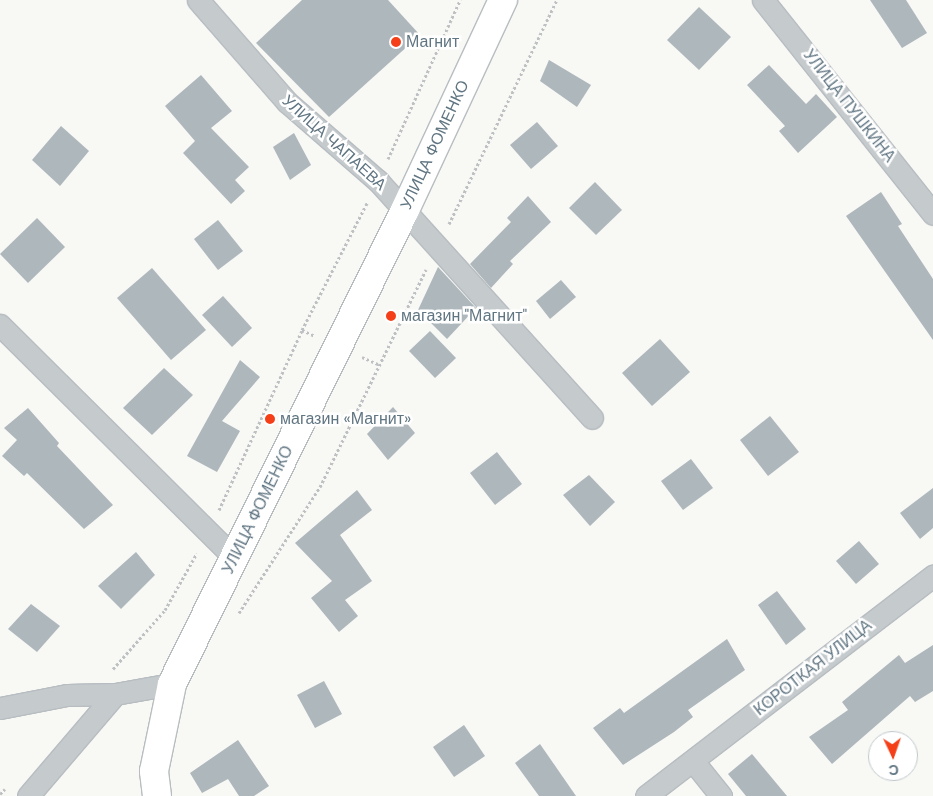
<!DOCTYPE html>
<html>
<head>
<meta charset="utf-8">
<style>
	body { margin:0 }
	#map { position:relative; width:933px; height:796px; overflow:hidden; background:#f8f8f4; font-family:"DM Sans",sans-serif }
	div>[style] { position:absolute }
	.building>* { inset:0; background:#adb7bc }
	.path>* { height:3px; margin-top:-1.5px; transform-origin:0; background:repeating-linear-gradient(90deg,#bec1c3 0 2.5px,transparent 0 5px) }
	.roads { filter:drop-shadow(1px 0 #b7bdc1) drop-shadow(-1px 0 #b7bdc1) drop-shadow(0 1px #b7bdc1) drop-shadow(0 -1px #b7bdc1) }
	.street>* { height:21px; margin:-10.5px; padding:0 10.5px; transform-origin:10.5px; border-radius:10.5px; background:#c5cacd }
	.secondary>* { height:28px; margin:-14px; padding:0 14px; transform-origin:14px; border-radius:14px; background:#fff }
	.dots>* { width:14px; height:14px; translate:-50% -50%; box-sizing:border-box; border:2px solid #fff; border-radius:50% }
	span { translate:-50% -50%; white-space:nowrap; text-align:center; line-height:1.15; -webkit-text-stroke:5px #fff; paint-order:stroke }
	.poi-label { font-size:16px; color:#607582 }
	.left { translate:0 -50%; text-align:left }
	.street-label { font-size:16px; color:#607582 }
	.north { position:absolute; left:868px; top:731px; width:50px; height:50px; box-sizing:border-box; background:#fff; border:1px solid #bfc8cd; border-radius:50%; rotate:177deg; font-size:14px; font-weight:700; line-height:20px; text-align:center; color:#607582 }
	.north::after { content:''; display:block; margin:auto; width:18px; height:22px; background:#f43f18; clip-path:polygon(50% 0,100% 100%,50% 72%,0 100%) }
</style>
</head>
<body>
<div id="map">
	<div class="building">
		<div style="clip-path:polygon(302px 0,388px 0,420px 35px,329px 117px,256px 43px)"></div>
		<div style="clip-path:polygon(870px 0,906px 0,927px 33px,902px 48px)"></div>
		<div style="clip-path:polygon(699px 7px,731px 37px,699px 70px,667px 40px)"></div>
		<div style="clip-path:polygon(549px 60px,591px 85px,577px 107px,540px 81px)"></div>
		<div style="clip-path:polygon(769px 65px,806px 104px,816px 94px,837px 117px,798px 153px,779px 131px,785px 126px,747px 85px)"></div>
		<div style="clip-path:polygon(201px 75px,232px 111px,211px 128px,249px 167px,235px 180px,245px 191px,231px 204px,183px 153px,195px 141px,165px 106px)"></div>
		<div style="clip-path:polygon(537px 122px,558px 146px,531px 169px,510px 145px)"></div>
		<div style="clip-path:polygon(61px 126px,89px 151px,60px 186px,32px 160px)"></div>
		<div style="clip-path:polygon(294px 133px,311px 165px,290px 180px,273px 147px)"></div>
		<div style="clip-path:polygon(595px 182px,622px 210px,596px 235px,569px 208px)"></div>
		<div style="clip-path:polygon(881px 192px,902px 224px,898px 226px,933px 279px,933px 340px,846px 216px)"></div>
		<div style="clip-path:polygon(528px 196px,551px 222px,510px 261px,513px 264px,491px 288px,470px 264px,511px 222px,507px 218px)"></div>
		<div style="clip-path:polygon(37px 218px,65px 247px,28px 283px,0 254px)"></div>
		<div style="clip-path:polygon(218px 220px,243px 251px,218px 270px,194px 239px)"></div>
		<div style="clip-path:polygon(438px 267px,476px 308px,447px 339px,418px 310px)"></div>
		<div style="clip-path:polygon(152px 268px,206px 330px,171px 360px,117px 298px)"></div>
		<div style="clip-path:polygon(561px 280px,576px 297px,550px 319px,536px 301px)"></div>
		<div style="clip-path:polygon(223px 296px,252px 328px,232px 347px,202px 315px)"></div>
		<div style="clip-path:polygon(430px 331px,456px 358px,435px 378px,409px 351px)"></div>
		<div style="clip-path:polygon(660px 339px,690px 372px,652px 406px,622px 373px)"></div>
		<div style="clip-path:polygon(240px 360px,260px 377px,222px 421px,240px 431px,217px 472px,187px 456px)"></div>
		<div style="clip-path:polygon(164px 368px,193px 395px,152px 435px,123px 408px)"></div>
		<div style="clip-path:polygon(393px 407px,415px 433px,388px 460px,367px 434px)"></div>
		<div style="clip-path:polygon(28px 408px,59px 443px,57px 446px,113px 505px,84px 529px,27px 473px,24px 476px,2px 456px,17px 440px,4px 428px)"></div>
		<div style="clip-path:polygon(770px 416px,799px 452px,768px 476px,740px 440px)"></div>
		<div style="clip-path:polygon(497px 452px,522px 484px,495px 505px,470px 473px)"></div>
		<div style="clip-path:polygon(691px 459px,713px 488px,683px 510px,661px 481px)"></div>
		<div style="clip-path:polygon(589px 475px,615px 502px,590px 526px,563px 495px)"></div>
		<div style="clip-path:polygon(933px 488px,933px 528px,920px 539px,900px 513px)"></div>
		<div style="clip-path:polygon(357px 490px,372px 510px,340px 535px,372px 581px,345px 600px,358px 616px,339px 632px,311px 598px,332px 581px,295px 543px)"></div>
		<div style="clip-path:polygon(859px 541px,879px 564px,856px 584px,836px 561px)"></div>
		<div style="clip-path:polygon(136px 552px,155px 575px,121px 609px,98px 586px)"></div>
		<div style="clip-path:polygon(777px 591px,806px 629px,786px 645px,758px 605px)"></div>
		<div style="clip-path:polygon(31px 604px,60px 626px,37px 652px,8px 629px)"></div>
		<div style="clip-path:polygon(727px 639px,745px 670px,688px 710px,693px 717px,674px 732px,623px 765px,593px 728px,620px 708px,624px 713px)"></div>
		<div style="clip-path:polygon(933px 645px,933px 691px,915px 702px,910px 696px,832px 764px,809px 737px,848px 710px,842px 702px,899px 655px,905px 663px)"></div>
		<div style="clip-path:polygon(324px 681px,342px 714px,315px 728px,297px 695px)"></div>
		<div style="clip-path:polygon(464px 725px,485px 756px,454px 777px,433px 747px)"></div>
		<div style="clip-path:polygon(238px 740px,269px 786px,254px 796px,239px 796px,228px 779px,202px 793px,190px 773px)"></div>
		<div style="clip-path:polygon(540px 744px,576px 796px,539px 796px,515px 763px)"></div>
		<div style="clip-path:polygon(752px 754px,787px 796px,746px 796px,728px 774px)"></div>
	</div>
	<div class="path">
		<div style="left:388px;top:159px;width:175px;rotate:-65.6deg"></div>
		<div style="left:449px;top:224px;width:249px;rotate:-64.3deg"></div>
		<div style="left:302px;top:330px;width:14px;rotate:25deg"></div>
		<div style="left:362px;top:357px;width:20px;rotate:24deg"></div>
		<div style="left:219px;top:510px;width:198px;rotate:-65.2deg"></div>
		<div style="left:302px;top:330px;width:143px;rotate:-62.9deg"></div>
		<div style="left:239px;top:613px;width:150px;rotate:-57.3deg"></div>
		<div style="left:320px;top:487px;width:242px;rotate:-64deg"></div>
		<div style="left:113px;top:669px;width:79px;rotate:-48.6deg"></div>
		<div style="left:165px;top:610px;width:65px;rotate:-60.7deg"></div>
		<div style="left:0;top:794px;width:7px;rotate:-45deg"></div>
	</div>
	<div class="roads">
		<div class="street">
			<div style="left:198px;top:0;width:135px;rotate:48.9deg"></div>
			<div style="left:287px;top:102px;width:121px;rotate:41deg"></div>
			<div style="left:378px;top:181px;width:319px;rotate:47.9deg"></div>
			<div style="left:763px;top:0;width:273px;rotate:51.5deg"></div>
			<div style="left:0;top:325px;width:331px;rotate:44.8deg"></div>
			<div style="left:0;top:708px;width:68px;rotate:-11deg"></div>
			<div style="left:67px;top:695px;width:48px;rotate:-1.2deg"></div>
			<div style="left:693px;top:761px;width:45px;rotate:51.3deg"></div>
			<div style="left:28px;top:796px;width:134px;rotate:-49.5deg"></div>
			<div style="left:115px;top:694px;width:58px;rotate:-10deg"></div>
			<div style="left:646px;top:796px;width:362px;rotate:-37.5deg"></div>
		</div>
		<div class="secondary">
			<div style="left:157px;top:796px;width:25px;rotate:-97deg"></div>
			<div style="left:154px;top:771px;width:89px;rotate:-78.3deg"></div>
			<div style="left:172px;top:684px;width:528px;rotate:-63.82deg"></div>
			<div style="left:405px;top:210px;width:232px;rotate:-65deg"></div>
		</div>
	</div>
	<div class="dots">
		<div style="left:396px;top:42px;background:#f43f18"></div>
		<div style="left:391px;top:316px;background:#f43f18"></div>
		<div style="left:270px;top:419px;background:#f43f18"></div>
	</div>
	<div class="poi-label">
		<span class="left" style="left:406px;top:42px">Магнит</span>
		<span class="left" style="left:401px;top:316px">магазин "Магнит"</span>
		<span class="left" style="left:280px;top:419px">магазин «Магнит»</span>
	</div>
	<div class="street-label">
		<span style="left:849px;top:106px;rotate:52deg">УЛИЦА ПУШКИНА</span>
		<span style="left:334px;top:143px;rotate:42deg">УЛИЦА ЧАПАЕВА</span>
		<span style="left:435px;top:145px;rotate:-65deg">УЛИЦА ФОМЕНКО</span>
		<span style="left:258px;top:510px;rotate:-64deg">УЛИЦА ФОМЕНКО</span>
		<span style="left:813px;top:668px;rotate:-38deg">КОРОТКАЯ УЛИЦА</span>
	</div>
	<div class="north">С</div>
</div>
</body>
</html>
